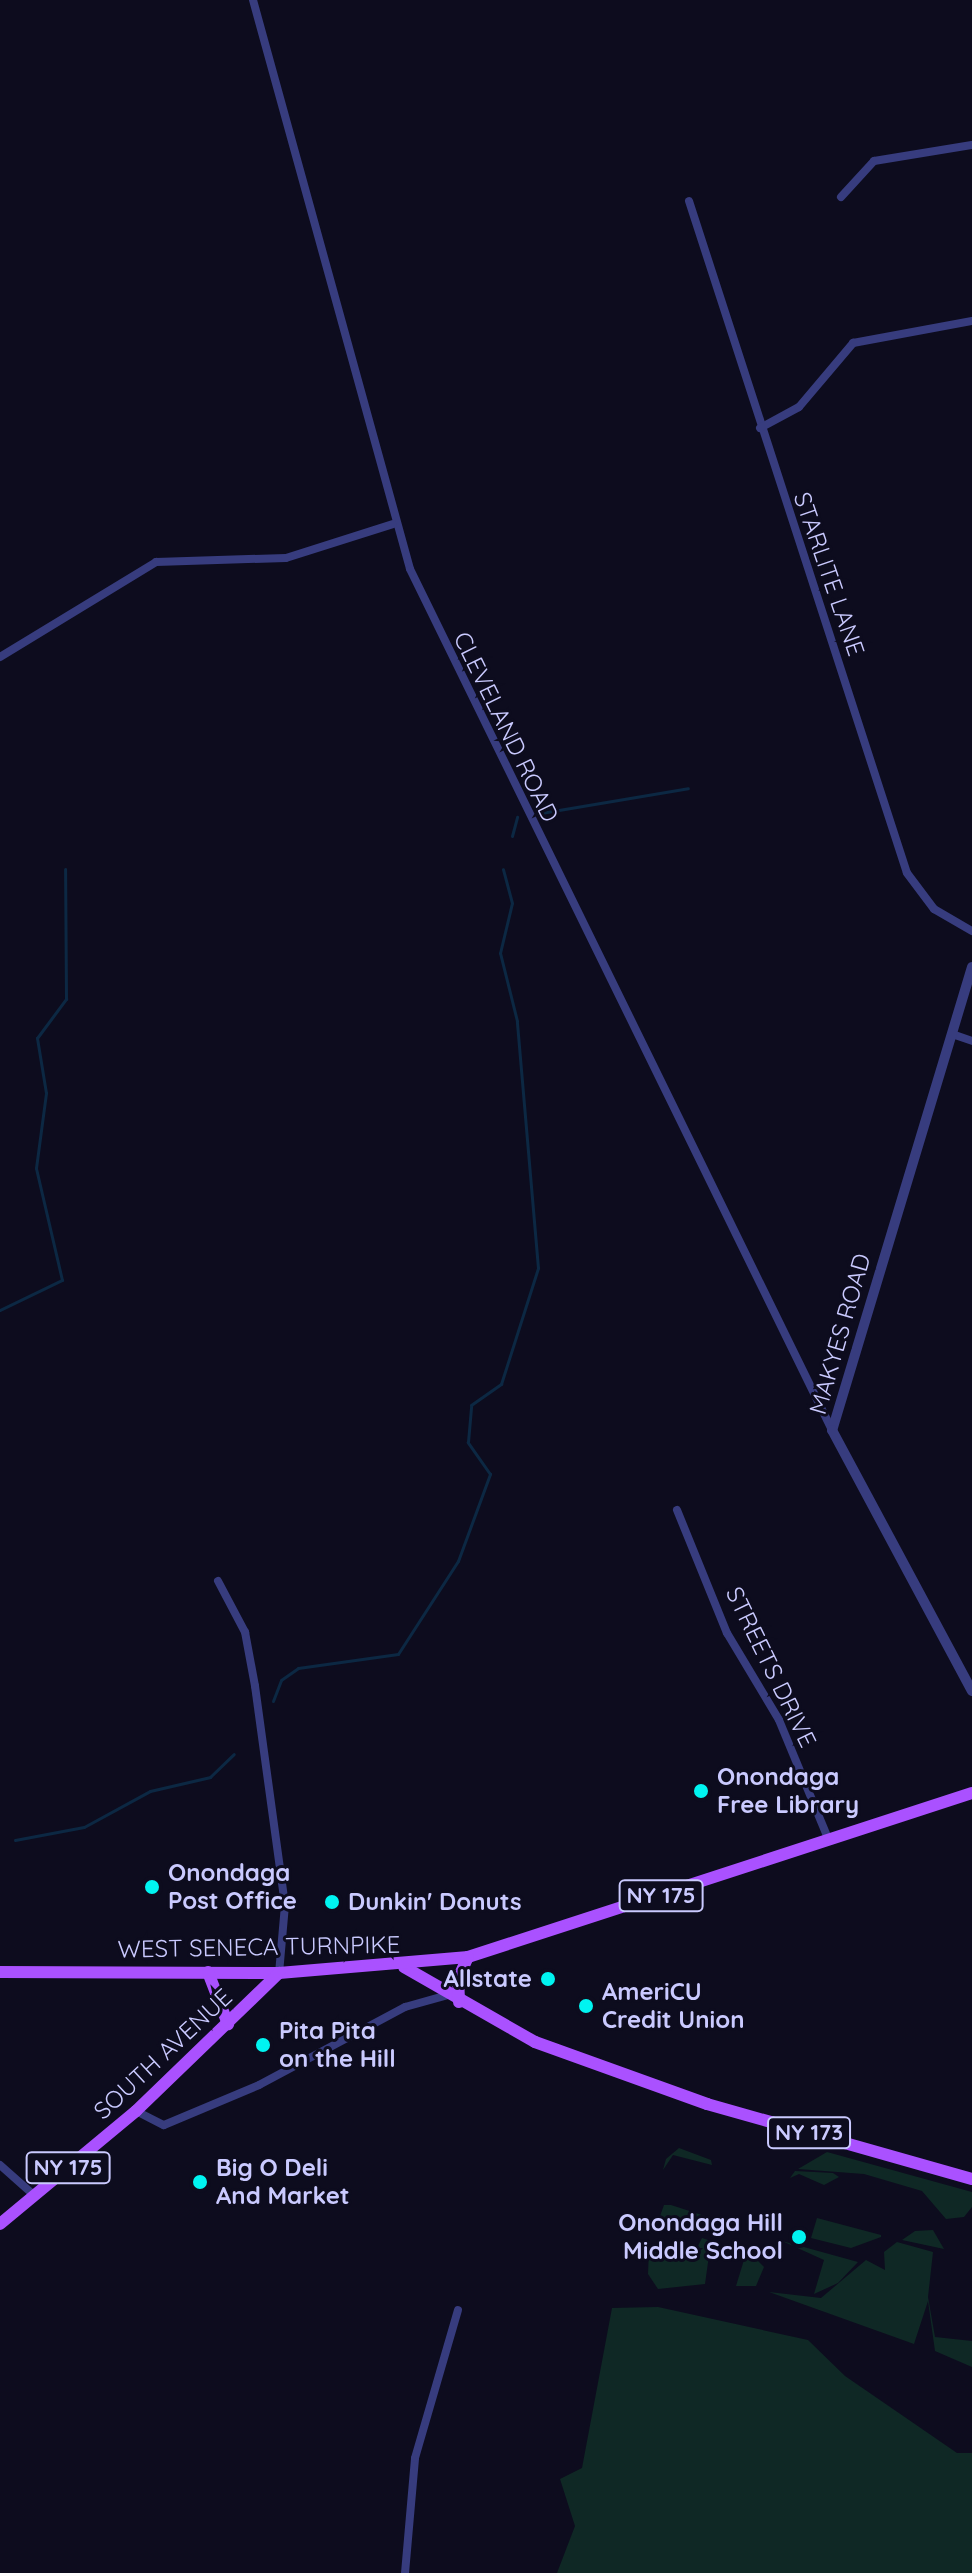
<!DOCTYPE html>
<html>
<head>
<meta charset="utf-8">
<style>
	body { margin:0 }
	#map { position:relative; width:972px; height:2573px; overflow:hidden; background:#0d0c1e; font-family:Quicksand,sans-serif }
	div>[style] { position:absolute }
	.green>* { inset:0; background:#0f2825 }
	.stream>* { height:3px; margin:-1.5px; padding:0 1.5px; transform-origin:1.5px; border-radius:1.5px; background:#0c2843 }
	.minor>* { height:8px; margin:-4px; padding:0 4px; transform-origin:4px; border-radius:4px; background:#373c7e }
	.tertiary>* { height:10px; margin:-5px; padding:0 5px; transform-origin:5px; border-radius:5px; background:#373c7e }
	.primary>* { height:12px; margin:-6px; padding:0 6px; transform-origin:6px; border-radius:6px; background:#aa51ff }
	.dots>* { width:22px; height:22px; translate:-50% -50%; box-sizing:border-box; border:4px solid #0d0c1e; border-radius:50% }
	span { translate:-50% -50%; white-space:nowrap; text-align:center; line-height:1.15; -webkit-text-stroke:6px #0d0c1e; paint-order:stroke }
	.shield-label span { padding:2px 6px; background:#0d0c1e; border:2px solid; border-radius:6px; -webkit-text-stroke-width:0 }
	.shield-label { font-size:22px; color:#cacaff; font-weight:700 }
	.street-label { font-size:24px; color:#cacaff }
	.poi-label { font-size:24px; color:#cacaff; font-weight:700 }
	.left { translate:0 -50%; text-align:left }
	.right { translate:-100% -50%; text-align:right }
</style>
</head>
<body>
<div id="map">
	<div class="green">
		<div style="clip-path:polygon(679px 2148px,711px 2160px,712px 2165px,673px 2155px,663px 2170px,666px 2159px)"></div>
		<div style="clip-path:polygon(827px 2152px,972px 2192px,972px 2207px,964px 2217px,946px 2219px,922px 2191px,864px 2174px,798px 2169px)"></div>
		<div style="clip-path:polygon(795px 2171px,833px 2173px,839px 2177px,824px 2185px,799px 2174px,790px 2178px)"></div>
		<div style="clip-path:polygon(664px 2205px,671px 2205px,705px 2216px,702px 2224px,659px 2219px)"></div>
		<div style="clip-path:polygon(817px 2218px,881px 2235px,881px 2237px,851px 2248px,811px 2238px)"></div>
		<div style="clip-path:polygon(933px 2230px,944px 2249px,902px 2240px,915px 2231px)"></div>
		<div style="clip-path:polygon(702px 2238px,711px 2241px,705px 2284px,658px 2289px,648px 2274px,649px 2249px,691px 2260px)"></div>
		<div style="clip-path:polygon(782px 2241px,858px 2262px,838px 2283px,814px 2294px,824px 2260px)"></div>
		<div style="clip-path:polygon(897px 2242px,933px 2252px,928px 2297px,935px 2337px,972px 2341px,972px 2367px,935px 2351px,928px 2301px,914px 2344px,769px 2292px,821px 2298px,866px 2260px,885px 2270px,884px 2252px)"></div>
		<div style="clip-path:polygon(747px 2250px,764px 2267px,756px 2286px,736px 2286px)"></div>
		<div style="clip-path:polygon(658px 2307px,808px 2340px,845px 2376px,957px 2453px,972px 2453px,972px 2573px,557px 2573px,575px 2526px,560px 2479px,582px 2468px,612px 2308px)"></div>
	</div>
	<div class="stream">
		<div style="left:535px;top:814px;width:155px;rotate:-9.6deg"></div>
		<div style="left:512px;top:836px;width:20px;rotate:-75deg"></div>
		<div style="left:0;top:1310px;width:69px;rotate:-25.8deg"></div>
		<div style="left:62px;top:1280px;width:115px;rotate:-103.1deg"></div>
		<div style="left:36px;top:1168px;width:76px;rotate:-82.4deg"></div>
		<div style="left:46px;top:1093px;width:56px;rotate:-99.3deg"></div>
		<div style="left:37px;top:1038px;width:49px;rotate:-53.4deg"></div>
		<div style="left:66px;top:999px;width:130px;rotate:-90.4deg"></div>
		<div style="left:273px;top:1701px;width:22px;rotate:-69deg"></div>
		<div style="left:281px;top:1680px;width:21px;rotate:-35deg"></div>
		<div style="left:298px;top:1668px;width:101px;rotate:-8deg"></div>
		<div style="left:398px;top:1654px;width:111px;rotate:-57.2deg"></div>
		<div style="left:458px;top:1561px;width:93px;rotate:-69.8deg"></div>
		<div style="left:490px;top:1474px;width:39px;rotate:-125deg"></div>
		<div style="left:468px;top:1442px;width:37px;rotate:-85deg"></div>
		<div style="left:471px;top:1405px;width:37px;rotate:-35deg"></div>
		<div style="left:501px;top:1384px;width:122px;rotate:-72.3deg"></div>
		<div style="left:538px;top:1268px;width:248px;rotate:-94.9deg"></div>
		<div style="left:517px;top:1021px;width:70px;rotate:-104deg"></div>
		<div style="left:500px;top:953px;width:51px;rotate:-76.5deg"></div>
		<div style="left:512px;top:903px;width:35px;rotate:-105deg"></div>
		<div style="left:15px;top:1840px;width:70px;rotate:-10.7deg"></div>
		<div style="left:84px;top:1827px;width:75px;rotate:-28.6deg"></div>
		<div style="left:150px;top:1791px;width:62px;rotate:-13.1deg"></div>
		<div style="left:210px;top:1777px;width:33px;rotate:-44deg"></div>
	</div>
	<div class="minor">
		<div style="left:253px;top:0;width:590px;rotate:74.57deg"></div>
		<div style="left:410px;top:569px;width:959px;rotate:63.89deg"></div>
		<div style="left:841px;top:197px;width:49px;rotate:-47.5deg"></div>
		<div style="left:874px;top:161px;width:99px;rotate:-9.3deg"></div>
		<div style="left:689px;top:201px;width:706px;rotate:72.03deg"></div>
		<div style="left:907px;top:873px;width:45px;rotate:53.1deg"></div>
		<div style="left:934px;top:909px;width:44px;rotate:30.1deg"></div>
		<div style="left:760px;top:428px;width:44px;rotate:-28.3deg"></div>
		<div style="left:799px;top:407px;width:84px;rotate:-49.8deg"></div>
		<div style="left:853px;top:343px;width:121px;rotate:-10.5deg"></div>
		<div style="left:0;top:657px;width:183px;rotate:-31.3deg"></div>
		<div style="left:156px;top:562px;width:130px;rotate:-1.8deg"></div>
		<div style="left:286px;top:558px;width:112px;rotate:-17.6deg"></div>
		<div style="left:952px;top:1034px;width:21px;rotate:19deg"></div>
		<div style="left:677px;top:1510px;width:133px;rotate:67.9deg"></div>
		<div style="left:727px;top:1633px;width:101px;rotate:59.1deg"></div>
		<div style="left:779px;top:1720px;width:131px;rotate:67.5deg"></div>
		<div style="left:218px;top:1581px;width:58px;rotate:62.1deg"></div>
		<div style="left:245px;top:1632px;width:55px;rotate:79.5deg"></div>
		<div style="left:255px;top:1686px;width:221px;rotate:82.2deg"></div>
		<div style="left:285px;top:1905px;width:68px;rotate:95deg"></div>
		<div style="left:136px;top:2111px;width:31px;rotate:27deg"></div>
		<div style="left:164px;top:2125px;width:103px;rotate:-22.8deg"></div>
		<div style="left:259px;top:2085px;width:166px;rotate:-28.1deg"></div>
		<div style="left:405px;top:2007px;width:45px;rotate:-15.6deg"></div>
		<div style="left:0;top:2165px;width:47px;rotate:41.5deg"></div>
		<div style="left:405px;top:2573px;width:115px;rotate:-85deg"></div>
		<div style="left:415px;top:2458px;width:154px;rotate:-73.8deg"></div>
	</div>
	<div class="tertiary">
		<div style="left:972px;top:967px;width:484px;rotate:106.8deg"></div>
		<div style="left:832px;top:1430px;width:296px;rotate:61.8deg"></div>
	</div>
	<div class="primary">
		<div style="left:404px;top:1967px;width:151px;rotate:29.8deg"></div>
		<div style="left:535px;top:2042px;width:183px;rotate:19.8deg"></div>
		<div style="left:707px;top:2104px;width:275px;rotate:15.8deg"></div>
		<div style="left:0;top:1972px;width:279px;rotate:0.2deg"></div>
		<div style="left:279px;top:1973px;width:190px;rotate:-4.8deg"></div>
		<div style="left:468px;top:1957px;width:530px;rotate:-18.02deg"></div>
		<div style="left:208px;top:1972px;width:56px;rotate:69deg"></div>
		<div style="left:459px;top:2002px;width:23px;rotate:-92deg"></div>
		<div style="left:458px;top:1979px;width:24px;rotate:-66deg"></div>
		<div style="left:0;top:2224px;width:177px;rotate:-39.7deg"></div>
		<div style="left:136px;top:2111px;width:199px;rotate:-44deg"></div>
	</div>
	<div class="dots">
		<div style="left:701px;top:1791px;background:#00f4f1"></div>
		<div style="left:152px;top:1887px;background:#00f4f1"></div>
		<div style="left:332px;top:1902px;background:#00f4f1"></div>
		<div style="left:548px;top:1979px;background:#00f4f1"></div>
		<div style="left:586px;top:2006px;background:#00f4f1"></div>
		<div style="left:263px;top:2045px;background:#00f4f1"></div>
		<div style="left:200px;top:2182px;background:#00f4f1"></div>
		<div style="left:799px;top:2237px;background:#00f4f1"></div>
	</div>
	<div class="shield-label">
		<span style="left:661px;top:1896px">NY 175</span>
		<span style="left:809px;top:2133px">NY 173</span>
		<span style="left:68px;top:2168px">NY 175</span>
	</div>
	<div class="street-label">
		<span style="left:829px;top:574px;rotate:71deg">STARLITE LANE</span>
		<span style="left:506px;top:727px;rotate:64deg">CLEVELAND ROAD</span>
		<span style="left:840px;top:1334px;rotate:-74deg">MAKYES ROAD</span>
		<span style="left:771px;top:1667px;rotate:64deg">STREETS DRIVE</span>
		<span style="left:259px;top:1947px;rotate:-1deg">WEST SENECA TURNPIKE</span>
		<span style="left:163px;top:2054px;rotate:-43deg">SOUTH AVENUE</span>
	</div>
	<div class="poi-label">
		<span class="left" style="left:717px;top:1791px">Onondaga<br>Free Library</span>
		<span class="left" style="left:168px;top:1887px">Onondaga<br>Post Office</span>
		<span class="left" style="left:348px;top:1902px">Dunkin' Donuts</span>
		<span class="right" style="left:532px;top:1979px">Allstate</span>
		<span class="left" style="left:602px;top:2006px">AmeriCU<br>Credit Union</span>
		<span class="left" style="left:279px;top:2045px">Pita Pita<br>on the Hill</span>
		<span class="left" style="left:216px;top:2182px">Big O Deli<br>And Market</span>
		<span class="right" style="left:783px;top:2237px">Onondaga Hill<br>Middle School</span>
	</div>
</div>
</body>
</html>
